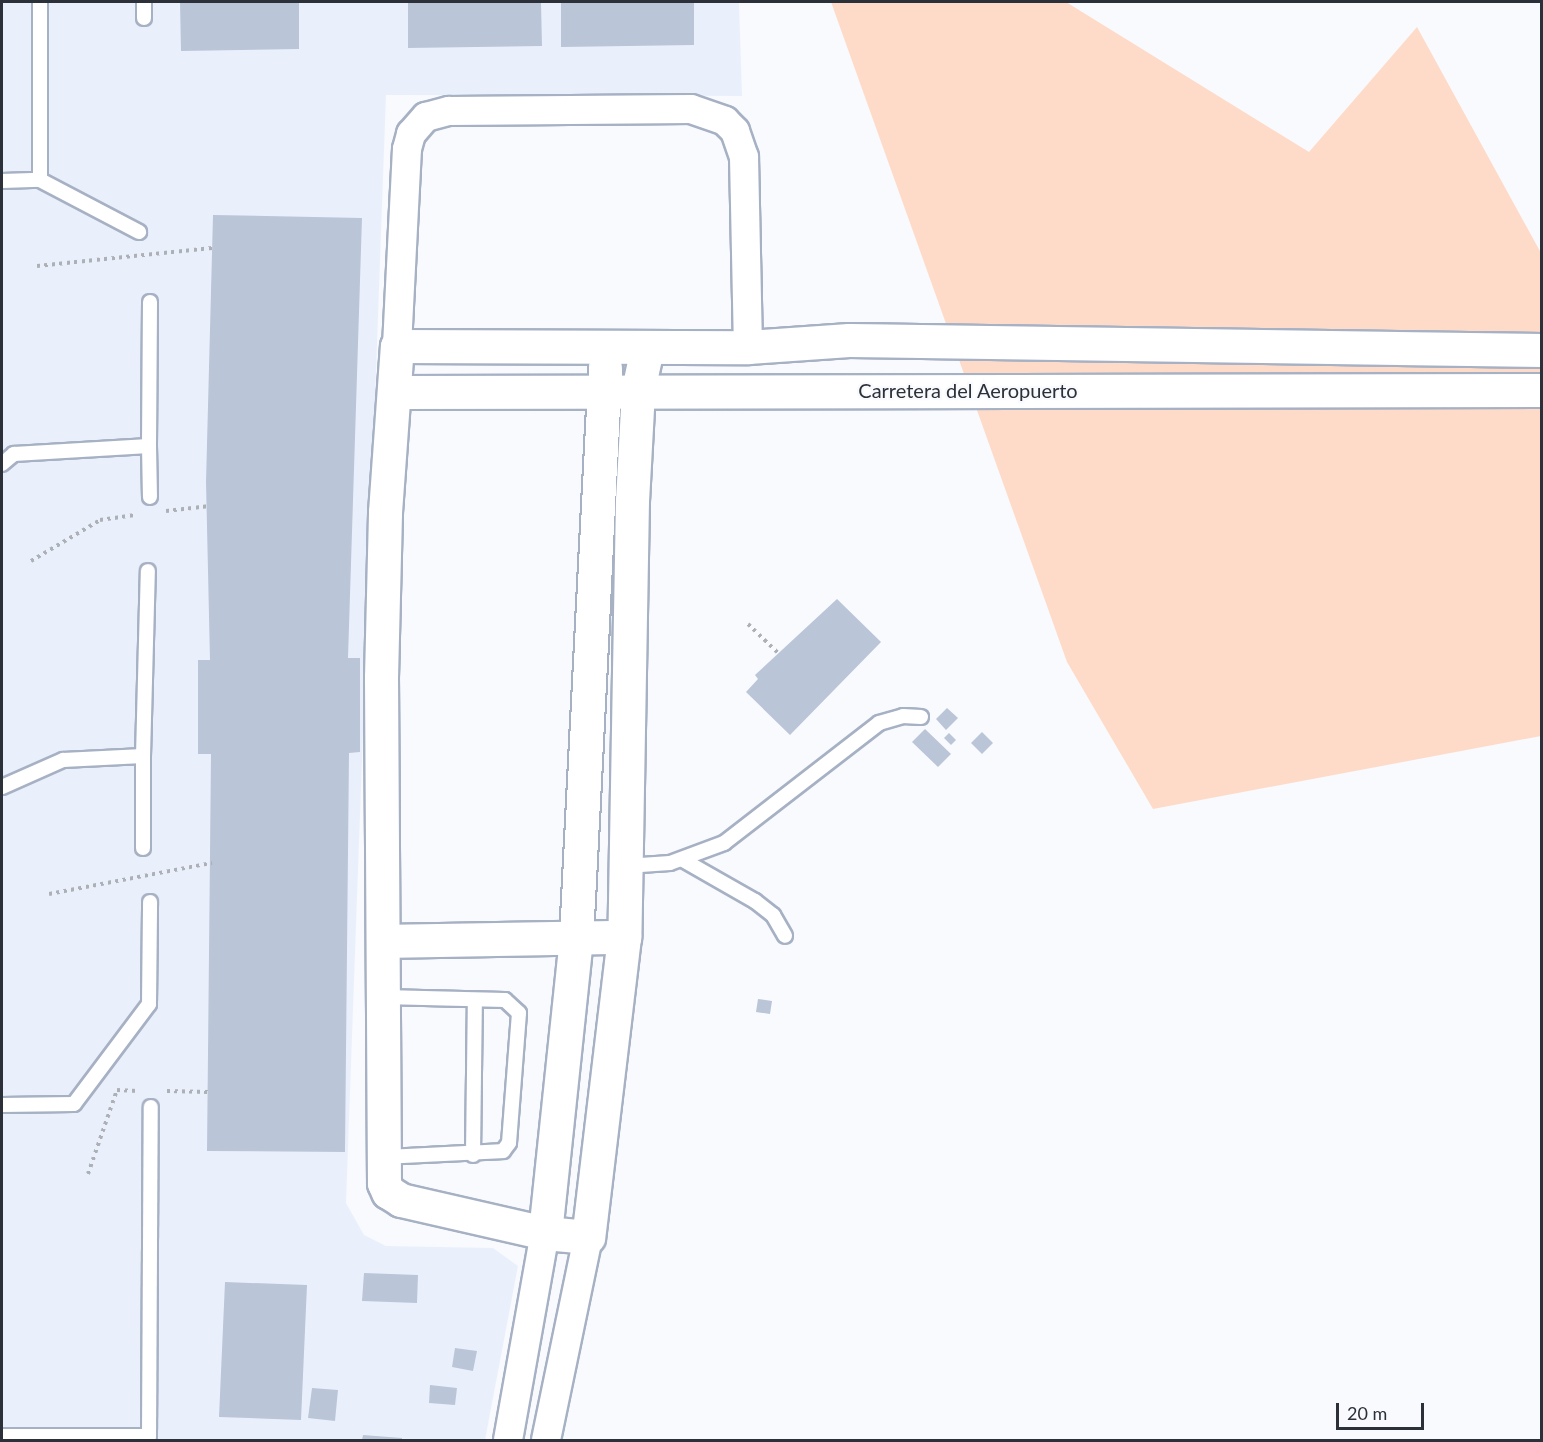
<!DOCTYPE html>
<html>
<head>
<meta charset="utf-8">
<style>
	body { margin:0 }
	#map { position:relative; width:1543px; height:1442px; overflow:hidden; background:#f8fafe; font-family:Lato,sans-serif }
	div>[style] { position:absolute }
	.built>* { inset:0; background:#eaf0fb }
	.green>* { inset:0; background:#fedbc8 }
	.building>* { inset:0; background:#bac5d8 }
	.path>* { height:4px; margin-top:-2px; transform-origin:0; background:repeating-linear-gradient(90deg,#adb0b5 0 3px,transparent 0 7.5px) }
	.roads { filter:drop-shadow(2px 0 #a7b1c4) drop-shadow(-2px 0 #a7b1c4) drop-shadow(0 2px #a7b1c4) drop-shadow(0 -2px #a7b1c4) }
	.service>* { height:14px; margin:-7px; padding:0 7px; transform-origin:7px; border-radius:7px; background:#fff }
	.minor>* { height:28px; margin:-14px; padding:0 14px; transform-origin:14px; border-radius:14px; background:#fff }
	.tertiary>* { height:33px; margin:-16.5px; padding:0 16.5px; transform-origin:16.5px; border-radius:16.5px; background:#fff }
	span { translate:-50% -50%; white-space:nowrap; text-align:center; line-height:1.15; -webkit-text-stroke:4.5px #f8fafe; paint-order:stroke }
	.street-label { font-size:20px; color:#2c3038 }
	.frame { position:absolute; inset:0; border:3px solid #2c3038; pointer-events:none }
	.scale { position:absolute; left:1336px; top:1403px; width:88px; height:27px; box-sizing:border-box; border:3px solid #2c3038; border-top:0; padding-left:8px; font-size:18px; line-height:21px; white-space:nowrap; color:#2c3038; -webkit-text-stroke:4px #f8fafe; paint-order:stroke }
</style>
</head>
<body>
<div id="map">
	<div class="built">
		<div style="clip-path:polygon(2px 2px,739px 2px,742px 96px,386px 95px,346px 1203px,364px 1235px,386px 1246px,493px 1248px,518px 1266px,485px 1440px,2px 1440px)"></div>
	</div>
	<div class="green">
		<div style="clip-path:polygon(831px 2px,1066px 2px,1309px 152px,1417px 27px,1541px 253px,1541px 736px,1153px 809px,1067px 662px)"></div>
	</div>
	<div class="building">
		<div style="clip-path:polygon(180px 2px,299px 2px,299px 49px,181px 51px)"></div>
		<div style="clip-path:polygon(408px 2px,541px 2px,542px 46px,408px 48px)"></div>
		<div style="clip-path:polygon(561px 2px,694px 2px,694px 45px,561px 47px)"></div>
		<div style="clip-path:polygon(213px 215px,362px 218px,348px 658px,360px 658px,360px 752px,349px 753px,345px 1152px,207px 1151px,211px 754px,198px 754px,198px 660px,210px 660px,206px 482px)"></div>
		<div style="clip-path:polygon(837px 599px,881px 642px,790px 735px,746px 692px,758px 679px,755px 675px)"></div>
		<div style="clip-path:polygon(947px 708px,958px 718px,946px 730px,936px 719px)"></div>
		<div style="clip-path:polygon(925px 729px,951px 754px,938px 767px,912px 742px)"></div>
		<div style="clip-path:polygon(982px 732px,993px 743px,982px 754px,971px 743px)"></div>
		<div style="clip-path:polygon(949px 733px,956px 740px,951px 745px,944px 738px)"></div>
		<div style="clip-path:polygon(758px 999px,772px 1001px,770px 1014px,756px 1012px)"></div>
		<div style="clip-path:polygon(364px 1273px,418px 1275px,417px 1303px,362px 1301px)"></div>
		<div style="clip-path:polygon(225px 1282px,307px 1285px,301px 1420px,219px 1417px)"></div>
		<div style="clip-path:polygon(455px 1348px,477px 1351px,473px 1371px,452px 1367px)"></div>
		<div style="clip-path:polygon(430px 1385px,457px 1388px,455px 1405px,429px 1403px)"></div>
		<div style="clip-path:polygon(312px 1388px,338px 1390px,335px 1421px,308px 1418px)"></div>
		<div style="clip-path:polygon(363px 1435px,402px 1438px,402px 1440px,362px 1440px)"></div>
	</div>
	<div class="path">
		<div style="left:37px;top:266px;width:176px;rotate:-5.9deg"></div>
		<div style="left:166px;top:511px;width:44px;rotate:-6.5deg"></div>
		<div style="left:31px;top:561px;width:80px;rotate:-30.7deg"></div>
		<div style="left:100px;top:520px;width:37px;rotate:-8deg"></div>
		<div style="left:748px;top:624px;width:42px;rotate:44deg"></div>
		<div style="left:49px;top:894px;width:166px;rotate:-10.8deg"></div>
		<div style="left:167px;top:1091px;width:41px;rotate:1.4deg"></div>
		<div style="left:88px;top:1174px;width:89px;rotate:-71deg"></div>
		<div style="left:117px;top:1090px;width:21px;rotate:3deg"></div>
	</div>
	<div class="roads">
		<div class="service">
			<div style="left:144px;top:18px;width:16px;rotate:-90deg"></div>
			<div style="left:40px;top:180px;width:112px;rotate:27.7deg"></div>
			<div style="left:2px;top:181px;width:38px;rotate:-2deg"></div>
			<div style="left:40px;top:180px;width:178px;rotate:-90deg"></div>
			<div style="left:149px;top:446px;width:51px;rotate:88.9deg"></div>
			<div style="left:2px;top:464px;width:16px;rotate:-40deg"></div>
			<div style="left:14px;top:454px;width:135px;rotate:-3.4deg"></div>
			<div style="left:149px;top:446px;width:144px;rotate:-89.6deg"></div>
			<div style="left:143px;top:756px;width:92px;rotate:90deg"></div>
			<div style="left:2px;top:787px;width:67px;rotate:-23.9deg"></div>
			<div style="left:63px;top:760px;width:80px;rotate:-2.9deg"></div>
			<div style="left:143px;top:756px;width:185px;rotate:-88.5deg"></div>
			<div style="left:683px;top:860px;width:83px;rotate:29.7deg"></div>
			<div style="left:755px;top:901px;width:23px;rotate:38deg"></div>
			<div style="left:773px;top:915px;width:24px;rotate:60deg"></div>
			<div style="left:626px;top:866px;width:44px;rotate:-3.9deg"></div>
			<div style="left:670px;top:863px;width:58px;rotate:-20.3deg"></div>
			<div style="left:724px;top:843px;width:196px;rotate:-37.7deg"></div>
			<div style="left:879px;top:723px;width:25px;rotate:-16deg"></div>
			<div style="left:903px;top:716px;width:18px;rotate:3deg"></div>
			<div style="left:383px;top:997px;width:122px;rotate:1.4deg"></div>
			<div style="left:505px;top:1000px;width:19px;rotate:43deg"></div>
			<div style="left:519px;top:1013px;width:130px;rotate:94.4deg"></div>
			<div style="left:509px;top:1143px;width:10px;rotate:127deg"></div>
			<div style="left:503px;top:1151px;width:119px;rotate:177.1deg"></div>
			<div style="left:2px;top:1105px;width:72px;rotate:-0.8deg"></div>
			<div style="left:74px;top:1104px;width:125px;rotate:-53.1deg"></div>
			<div style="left:149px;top:1004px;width:102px;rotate:-89.4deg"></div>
			<div style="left:473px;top:1155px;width:154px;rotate:-89.3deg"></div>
			<div style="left:2px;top:1436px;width:147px"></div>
			<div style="left:149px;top:1436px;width:329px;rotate:-89.7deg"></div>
		</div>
		<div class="minor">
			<div style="left:397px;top:346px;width:197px;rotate:-87.1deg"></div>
			<div style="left:407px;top:149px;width:16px;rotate:-75deg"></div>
			<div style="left:411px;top:134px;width:23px;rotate:-49deg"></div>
			<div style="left:426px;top:117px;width:24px;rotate:-15deg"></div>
			<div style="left:449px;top:111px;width:242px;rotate:-0.5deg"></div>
			<div style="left:691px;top:109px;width:36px;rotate:19deg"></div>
			<div style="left:725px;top:121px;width:14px;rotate:45deg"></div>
			<div style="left:735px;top:131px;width:28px;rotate:71deg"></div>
			<div style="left:744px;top:157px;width:190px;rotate:88.8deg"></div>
			<div style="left:508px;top:1440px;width:210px;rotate:-79.9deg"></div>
			<div style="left:546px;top:1440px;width:207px;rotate:-78.3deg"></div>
		</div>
		<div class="tertiary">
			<div style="left:647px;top:348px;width:43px;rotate:102.1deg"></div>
			<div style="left:638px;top:390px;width:110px;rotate:93.1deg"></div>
			<div style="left:632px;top:500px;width:437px;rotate:91deg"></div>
			<div style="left:624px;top:937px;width:302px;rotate:96.8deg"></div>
			<div style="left:588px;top:1237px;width:43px;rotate:-174.7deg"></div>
			<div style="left:545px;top:1233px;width:148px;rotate:-167.1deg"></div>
			<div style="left:401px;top:1200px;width:15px;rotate:-148deg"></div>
			<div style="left:388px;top:1192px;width:10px;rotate:-114deg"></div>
			<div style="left:384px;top:1183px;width:506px;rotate:-90.34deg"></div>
			<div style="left:381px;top:677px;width:165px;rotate:-88.6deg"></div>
			<div style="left:385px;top:512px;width:166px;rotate:-85.9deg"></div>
			<div style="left:397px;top:346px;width:351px;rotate:0.2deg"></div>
			<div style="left:748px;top:347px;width:101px;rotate:-4deg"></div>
			<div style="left:849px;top:340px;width:693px;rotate:0.83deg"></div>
			<div style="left:394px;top:392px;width:1148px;rotate:-0.1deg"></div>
			<div style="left:383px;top:941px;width:241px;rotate:-1deg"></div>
			<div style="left:545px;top:1233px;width:297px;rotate:-84deg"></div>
			<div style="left:576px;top:938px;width:571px;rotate:-87.09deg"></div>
		</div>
	</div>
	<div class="street-label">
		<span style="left:968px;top:390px">Carretera del Aeropuerto</span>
	</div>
	<div class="frame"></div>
	<div class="scale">20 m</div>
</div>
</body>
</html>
